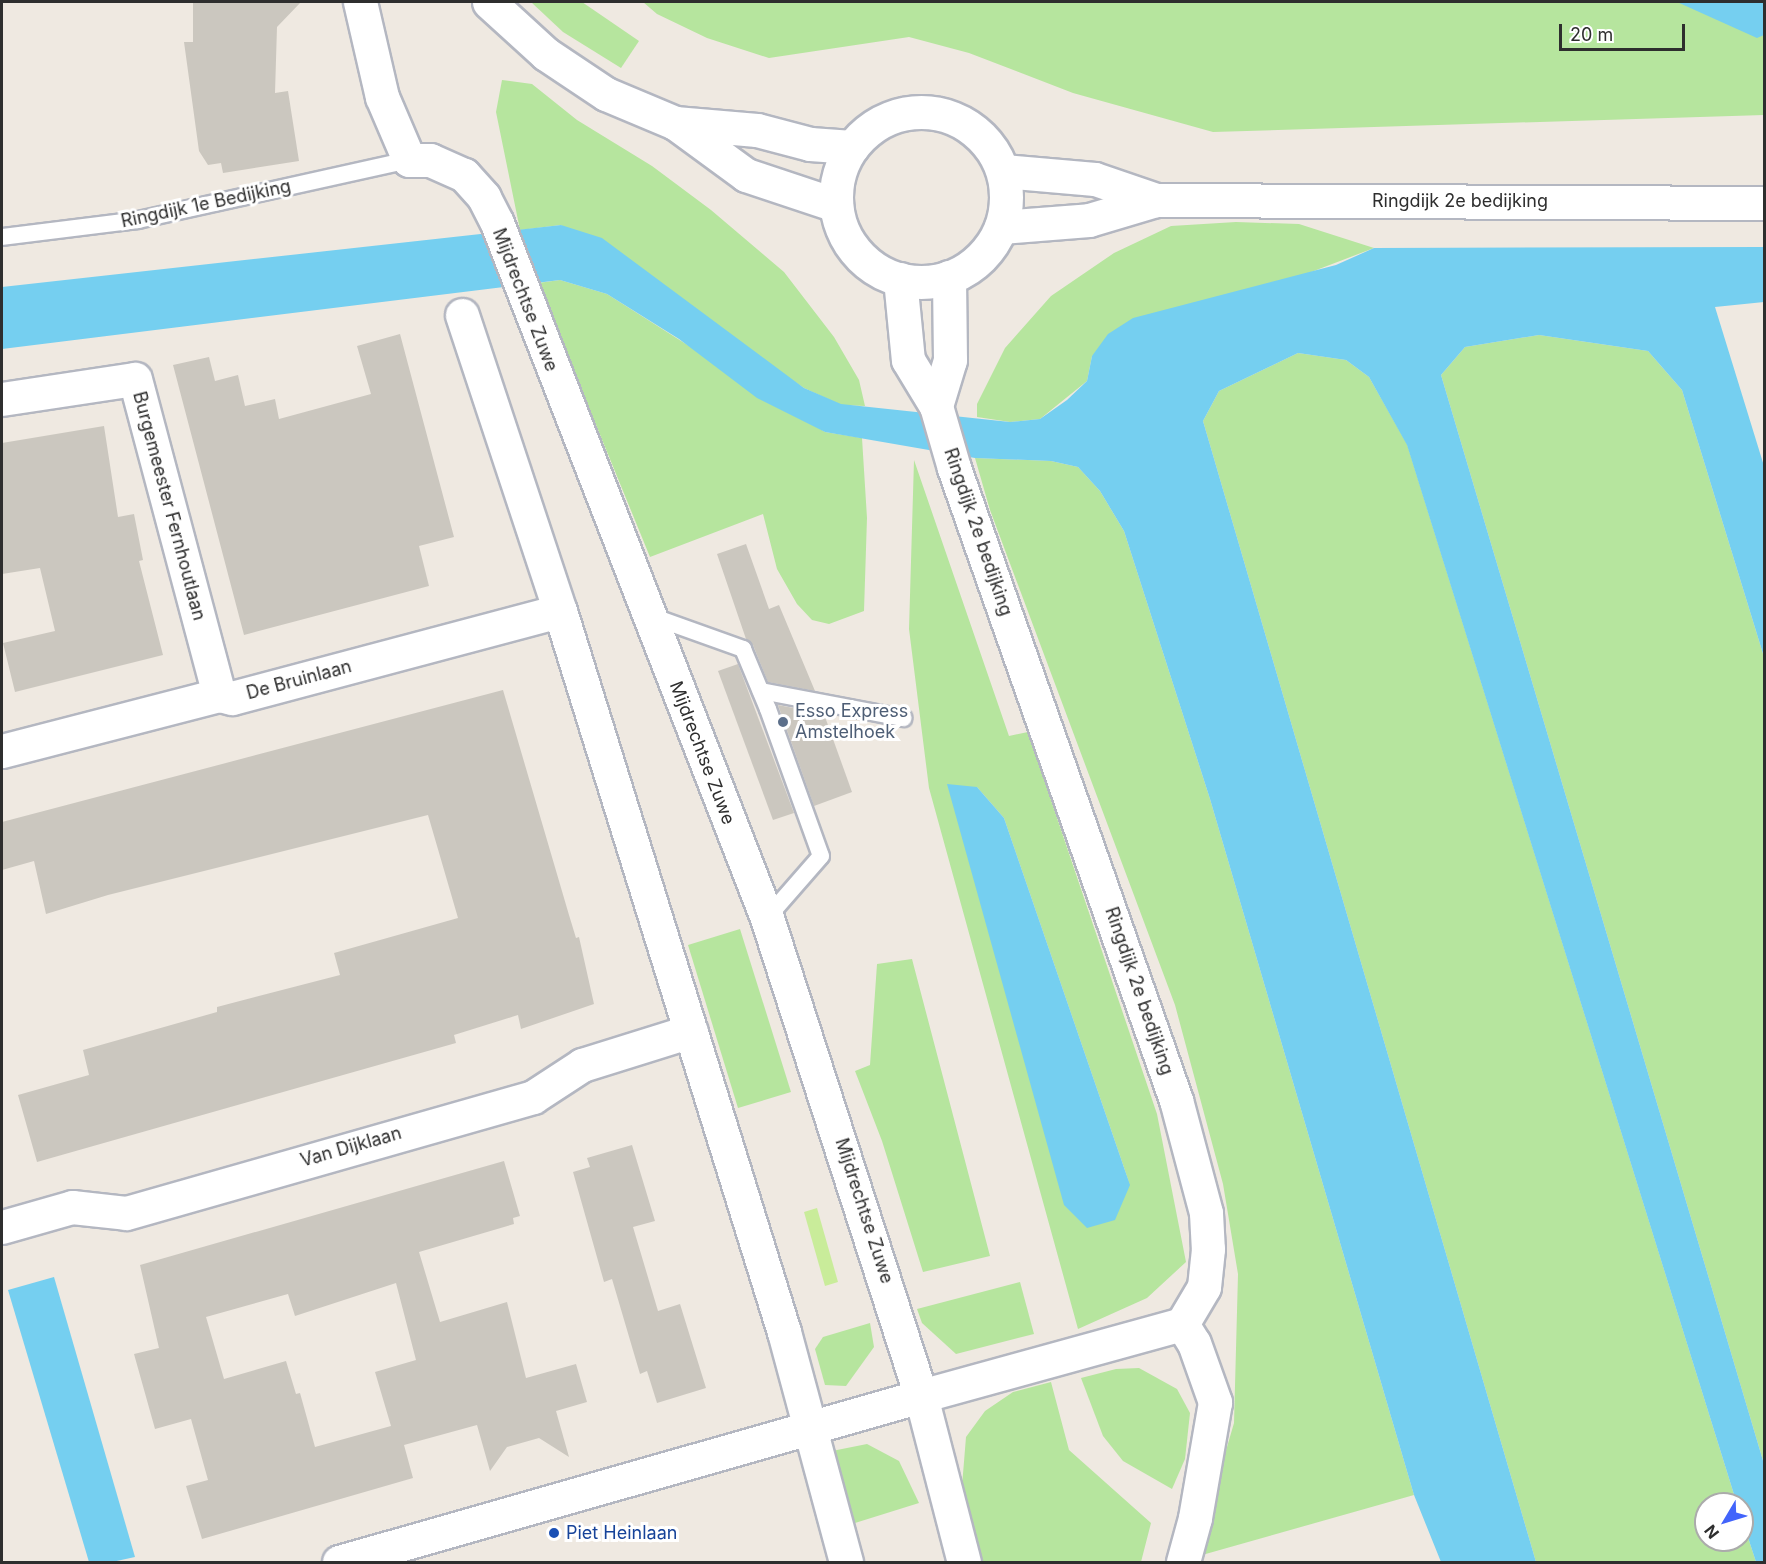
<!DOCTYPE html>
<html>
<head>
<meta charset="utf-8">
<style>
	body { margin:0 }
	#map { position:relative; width:1766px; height:1564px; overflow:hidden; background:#efe9e1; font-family:Inter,sans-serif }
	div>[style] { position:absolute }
	.green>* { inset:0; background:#b6e59e }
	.pitch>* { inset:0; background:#c9ec9a }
	.water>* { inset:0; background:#75cff0 }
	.building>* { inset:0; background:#cbc7bf }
	.roads { filter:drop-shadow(2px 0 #b4b7c1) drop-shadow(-2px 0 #b4b7c1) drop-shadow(0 2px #b4b7c1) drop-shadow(0 -2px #b4b7c1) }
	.lane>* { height:16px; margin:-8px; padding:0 8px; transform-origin:8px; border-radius:8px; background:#fff }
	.street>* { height:33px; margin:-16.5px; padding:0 16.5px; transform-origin:16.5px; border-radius:16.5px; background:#fff }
	.secondary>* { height:33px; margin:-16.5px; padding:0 16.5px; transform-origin:16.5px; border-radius:16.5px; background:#fff }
	.secondary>.ring { margin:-16.5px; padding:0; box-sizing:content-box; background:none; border:33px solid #fff; border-radius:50% }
	.dots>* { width:16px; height:16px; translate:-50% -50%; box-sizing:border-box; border:3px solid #fff; border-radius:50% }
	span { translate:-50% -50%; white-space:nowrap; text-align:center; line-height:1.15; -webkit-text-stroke:6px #fff; paint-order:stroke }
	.street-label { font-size:18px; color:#2e2e2e }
	.service-label { font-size:18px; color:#4e5e75 }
	.left { translate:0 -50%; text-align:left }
	.transit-label { font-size:18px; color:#164399 }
	.frame { position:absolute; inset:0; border:3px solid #2e2e2e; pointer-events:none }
	.north { position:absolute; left:1694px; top:1492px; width:60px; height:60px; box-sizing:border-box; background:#fff; border:2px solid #ababab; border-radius:50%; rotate:232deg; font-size:16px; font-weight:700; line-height:24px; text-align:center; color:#2e2e2e }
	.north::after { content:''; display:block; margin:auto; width:21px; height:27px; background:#4264fb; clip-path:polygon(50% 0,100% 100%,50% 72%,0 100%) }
	.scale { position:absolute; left:1559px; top:24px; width:126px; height:27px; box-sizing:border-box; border:3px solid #2e2e2e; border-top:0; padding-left:8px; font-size:18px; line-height:21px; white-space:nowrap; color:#2e2e2e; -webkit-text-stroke:4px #fff; paint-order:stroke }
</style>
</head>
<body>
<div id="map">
	<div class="green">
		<div style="clip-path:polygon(531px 2px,582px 2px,639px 41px,621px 68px,563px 32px)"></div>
		<div style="clip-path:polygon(643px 2px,1764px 2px,1764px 115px,1213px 132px,1073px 93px,969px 53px,909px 37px,769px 58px,707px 38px,657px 14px)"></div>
		<div style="clip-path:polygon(502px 80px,532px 84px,577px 120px,652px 166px,711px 210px,784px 272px,834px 337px,859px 380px,865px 406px,841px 405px,804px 388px,561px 225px,520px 230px,496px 112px)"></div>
		<div style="clip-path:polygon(1236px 222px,1299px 224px,1374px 248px,1092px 356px,1087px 381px,1040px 419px,1010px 422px,977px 417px,977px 404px,1005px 348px,1051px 296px,1114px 253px,1171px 226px)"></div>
		<div style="clip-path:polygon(560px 280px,607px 294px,825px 432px,862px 438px,867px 518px,864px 611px,829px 624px,812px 620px,797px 604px,777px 569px,763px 514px,650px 557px,538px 283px)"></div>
		<div style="clip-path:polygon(1539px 335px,1648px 351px,1682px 390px,1764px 657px,1764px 1464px,1441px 375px,1465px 347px)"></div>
		<div style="clip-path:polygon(1298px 353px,1346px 360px,1369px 377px,1407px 444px,1737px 1504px,1706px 1504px,1706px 1540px,1742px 1540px,1742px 1519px,1756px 1562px,1536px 1562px,1203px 421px,1219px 391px)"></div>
		<div style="clip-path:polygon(975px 458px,1051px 461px,1078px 467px,1100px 491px,1124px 531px,1210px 799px,1414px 1495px,1195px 1557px,1234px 1423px,1238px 1274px,1223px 1184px,1175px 1005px,990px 510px)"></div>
		<div style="clip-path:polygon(evenodd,914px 460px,1009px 736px,1028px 732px,1157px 1114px,1186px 1262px,1147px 1298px,1078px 1329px,929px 788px,909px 629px,914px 460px,977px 787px,1004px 818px,1130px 1185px,977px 787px)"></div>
		<div style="clip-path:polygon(740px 929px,791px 1092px,738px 1108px,688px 945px)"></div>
		<div style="clip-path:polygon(912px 959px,990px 1256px,923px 1272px,882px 1141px,855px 1071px,870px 1065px,877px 964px)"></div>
		<div style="clip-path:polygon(1020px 1282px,1034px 1334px,956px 1354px,922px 1323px,917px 1309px)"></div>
		<div style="clip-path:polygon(870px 1323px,874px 1347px,846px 1386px,825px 1385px,815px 1349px,823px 1337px)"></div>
		<div style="clip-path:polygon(1139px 1368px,1177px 1389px,1190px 1413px,1185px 1459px,1172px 1489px,1123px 1461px,1103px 1436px,1081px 1378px,1116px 1369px)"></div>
		<div style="clip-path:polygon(1051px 1382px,1069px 1450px,1151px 1523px,1141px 1562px,981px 1562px,962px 1486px,966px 1437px,985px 1411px,1013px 1392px)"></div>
		<div style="clip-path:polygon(867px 1444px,899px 1461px,919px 1503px,855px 1523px,832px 1451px)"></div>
	</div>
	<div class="pitch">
		<div style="clip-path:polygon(817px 1208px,838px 1282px,825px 1286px,804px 1212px)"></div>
	</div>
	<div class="water">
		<div style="clip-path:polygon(1677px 2px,1764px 2px,1764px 35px,1757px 38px)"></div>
		<div style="clip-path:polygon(561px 225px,602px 238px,804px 388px,841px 404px,1010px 422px,1040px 419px,1067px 400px,1087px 381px,1092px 356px,1108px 334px,1133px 318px,1336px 265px,1374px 248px,1764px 247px,1764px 302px,1715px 307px,1764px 466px,1764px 657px,1682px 390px,1648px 351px,1539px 335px,1465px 347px,1441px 375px,1764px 1464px,1764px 1562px,1756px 1562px,1742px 1519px,1742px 1504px,1737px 1504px,1407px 445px,1369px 377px,1346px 360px,1298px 353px,1219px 391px,1203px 421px,1536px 1562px,1441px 1562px,1414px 1495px,1210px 799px,1124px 531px,1100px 491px,1078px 467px,1051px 461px,975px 458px,825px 432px,757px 398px,679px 339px,607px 294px,560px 280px,2px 349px,2px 287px)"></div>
		<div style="clip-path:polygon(947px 784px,977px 787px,1004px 818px,1130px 1185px,1115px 1220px,1087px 1228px,1064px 1205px)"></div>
		<div style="clip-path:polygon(54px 1277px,135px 1557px,112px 1562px,89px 1562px,8px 1290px)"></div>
	</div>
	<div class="building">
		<div style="clip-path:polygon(193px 2px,301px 2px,277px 27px,275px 93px,288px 91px,299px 161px,223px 173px,221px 163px,208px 165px,199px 151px,184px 42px,193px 42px)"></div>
		<div style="clip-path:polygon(400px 334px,454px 537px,419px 546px,429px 586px,244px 635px,173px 365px,209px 357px,215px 381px,238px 375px,245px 406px,275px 399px,279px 419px,371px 394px,357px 346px)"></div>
		<div style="clip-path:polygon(104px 426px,118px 517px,134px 514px,143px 560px,139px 561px,163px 655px,15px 692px,3px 643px,55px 631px,40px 568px,2px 574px,2px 443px)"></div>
		<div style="clip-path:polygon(746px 544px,769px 609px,779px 605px,815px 691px,768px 682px,753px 645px,746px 639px,717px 554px)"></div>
		<div style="clip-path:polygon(738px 664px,794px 813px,773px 820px,718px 671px)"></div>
		<div style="clip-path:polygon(503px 690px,569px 915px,576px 938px,579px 937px,594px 1004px,521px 1029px,518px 1015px,454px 1035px,456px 1043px,37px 1162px,18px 1095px,89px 1075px,83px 1050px,217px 1012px,217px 1007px,340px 975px,334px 953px,458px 918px,428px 815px,108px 895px,46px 914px,34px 861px,2px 870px,2px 822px)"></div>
		<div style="clip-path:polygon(778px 705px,824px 714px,852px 792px,814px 806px)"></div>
		<div style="clip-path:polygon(632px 1145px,655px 1221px,633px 1227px,658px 1311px,680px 1304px,706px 1388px,657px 1403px,647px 1371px,640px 1374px,612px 1279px,604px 1282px,573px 1172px,590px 1167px,587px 1158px)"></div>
		<div style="clip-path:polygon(evenodd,504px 1161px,520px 1216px,513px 1218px,514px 1224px,419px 1252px,440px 1322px,507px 1302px,526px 1378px,576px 1364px,587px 1402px,556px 1411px,569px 1457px,539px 1438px,507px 1447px,490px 1471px,477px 1425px,404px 1445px,413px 1478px,202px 1539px,186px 1486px,208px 1480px,191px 1419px,155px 1429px,134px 1354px,159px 1348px,140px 1265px,504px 1161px,396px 1283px,416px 1360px,375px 1372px,391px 1426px,315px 1447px,300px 1393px,296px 1394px,286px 1361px,224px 1379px,206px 1317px,288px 1294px,295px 1316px,396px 1283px)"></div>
	</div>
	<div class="roads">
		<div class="lane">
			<div style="left:2px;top:237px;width:137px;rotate:-7.1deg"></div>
			<div style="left:138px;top:220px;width:278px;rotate:-12.5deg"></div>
			<div style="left:651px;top:616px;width:98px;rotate:19.7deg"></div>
			<div style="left:743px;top:649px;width:65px;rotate:67.4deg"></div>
			<div style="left:768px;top:709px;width:156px;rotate:70.2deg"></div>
			<div style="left:821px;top:856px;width:82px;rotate:131.1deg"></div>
			<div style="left:761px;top:691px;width:145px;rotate:10.8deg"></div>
		</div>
		<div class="street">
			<div style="left:462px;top:315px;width:312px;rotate:71.7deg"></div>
			<div style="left:560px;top:611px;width:755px;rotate:72.74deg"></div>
			<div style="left:784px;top:1332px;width:238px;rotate:74.9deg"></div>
			<div style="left:2px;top:399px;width:134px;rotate:-8.6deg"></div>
			<div style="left:135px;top:379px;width:327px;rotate:75.1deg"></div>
			<div style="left:2px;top:751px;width:224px;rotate:-14.5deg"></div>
			<div style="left:219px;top:695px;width:13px;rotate:13deg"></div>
			<div style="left:232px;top:698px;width:339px;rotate:-14.9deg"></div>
			<div style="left:2px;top:1227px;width:73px;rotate:-15.9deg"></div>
			<div style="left:72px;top:1207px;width:54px;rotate:6.3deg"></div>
			<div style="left:126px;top:1213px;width:423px;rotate:-15.9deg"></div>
			<div style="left:533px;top:1097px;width:59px;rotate:-33.1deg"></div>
			<div style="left:582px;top:1065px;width:114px;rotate:-17.3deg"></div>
			<div style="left:1182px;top:1324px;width:22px;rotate:58deg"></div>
			<div style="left:1194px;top:1343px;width:63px;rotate:70.4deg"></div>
			<div style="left:1215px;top:1402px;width:118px;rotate:99.8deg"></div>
			<div style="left:1195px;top:1518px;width:46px;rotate:105.3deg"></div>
			<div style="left:339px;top:1562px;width:605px;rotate:-15.92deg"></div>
			<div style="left:921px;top:1396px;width:502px;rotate:-107.86deg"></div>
			<div style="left:767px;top:918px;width:746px;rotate:-111.23deg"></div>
			<div style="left:497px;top:223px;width:29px;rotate:-117deg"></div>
			<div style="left:484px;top:197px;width:30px;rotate:-132deg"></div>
			<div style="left:464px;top:175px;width:37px;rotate:-156deg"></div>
			<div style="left:430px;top:160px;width:21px;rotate:180deg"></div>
			<div style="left:409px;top:160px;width:69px;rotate:-113.2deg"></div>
			<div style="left:382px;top:97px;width:98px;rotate:-103deg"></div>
		</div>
		<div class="secondary">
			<div style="left:489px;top:2px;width:77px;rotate:42.4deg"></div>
			<div style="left:546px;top:54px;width:72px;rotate:33.7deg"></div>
			<div style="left:606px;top:94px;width:75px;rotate:22.8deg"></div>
			<div style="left:675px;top:123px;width:88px;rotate:36.2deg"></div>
			<div style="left:746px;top:175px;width:95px;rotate:18.4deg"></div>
			<div class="ring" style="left:836px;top:112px;width:137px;height:137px"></div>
			<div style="left:675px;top:123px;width:82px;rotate:4.9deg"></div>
			<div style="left:757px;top:130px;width:55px;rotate:14.8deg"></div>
			<div style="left:810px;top:144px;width:42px;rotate:4.1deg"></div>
			<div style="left:1003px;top:171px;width:92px;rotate:5deg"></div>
			<div style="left:1095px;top:179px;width:65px;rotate:19deg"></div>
			<div style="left:1001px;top:227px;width:88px;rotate:-4.5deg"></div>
			<div style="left:1089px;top:220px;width:70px;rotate:-16.6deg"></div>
			<div style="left:1156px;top:200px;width:608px;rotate:0.28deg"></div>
			<div style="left:900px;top:279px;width:81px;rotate:84.4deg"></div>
			<div style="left:908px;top:360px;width:54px;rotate:58.7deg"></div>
			<div style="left:936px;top:406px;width:65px;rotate:73.8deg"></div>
			<div style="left:954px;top:468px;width:670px;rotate:70.65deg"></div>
			<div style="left:1176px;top:1100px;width:117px;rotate:75.1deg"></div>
			<div style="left:1206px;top:1213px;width:36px;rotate:87deg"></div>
			<div style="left:1208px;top:1249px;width:38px;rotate:96deg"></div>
			<div style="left:1204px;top:1287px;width:43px;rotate:120.7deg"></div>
			<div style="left:1182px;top:1324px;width:271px;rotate:164.6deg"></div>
			<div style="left:921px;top:1396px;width:171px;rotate:75.5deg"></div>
			<div style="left:936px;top:406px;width:48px;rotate:-73.1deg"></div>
			<div style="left:950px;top:360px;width:83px;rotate:-90.7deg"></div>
		</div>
	</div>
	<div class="dots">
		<div style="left:783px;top:722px;background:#5c6f8a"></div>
		<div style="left:554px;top:1533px;background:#1a4fb4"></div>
	</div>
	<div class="street-label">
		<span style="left:1460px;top:201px">Ringdijk 2e bedijking</span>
		<span style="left:206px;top:204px;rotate:-12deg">Ringdijk 1e Bedijking</span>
		<span style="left:525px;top:300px;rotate:69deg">Mijdrechtse Zuwe</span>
		<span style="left:169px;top:506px;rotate:75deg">Burgemeester Fernhoutlaan</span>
		<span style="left:978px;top:532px;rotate:71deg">Ringdijk 2e bedijking</span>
		<span style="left:299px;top:680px;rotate:-15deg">De Bruinlaan</span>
		<span style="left:702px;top:753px;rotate:69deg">Mijdrechtse Zuwe</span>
		<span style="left:1139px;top:991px;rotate:71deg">Ringdijk 2e bedijking</span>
		<span style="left:351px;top:1147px;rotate:-16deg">Van Dijklaan</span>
		<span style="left:864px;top:1211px;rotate:72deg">Mijdrechtse Zuwe</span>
	</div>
	<div class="service-label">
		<span class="left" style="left:795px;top:722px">Esso Express<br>Amstelhoek</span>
	</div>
	<div class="transit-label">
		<span class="left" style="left:566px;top:1533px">Piet Heinlaan</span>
	</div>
	<div class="frame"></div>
	<div class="north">N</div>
	<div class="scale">20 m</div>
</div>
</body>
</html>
